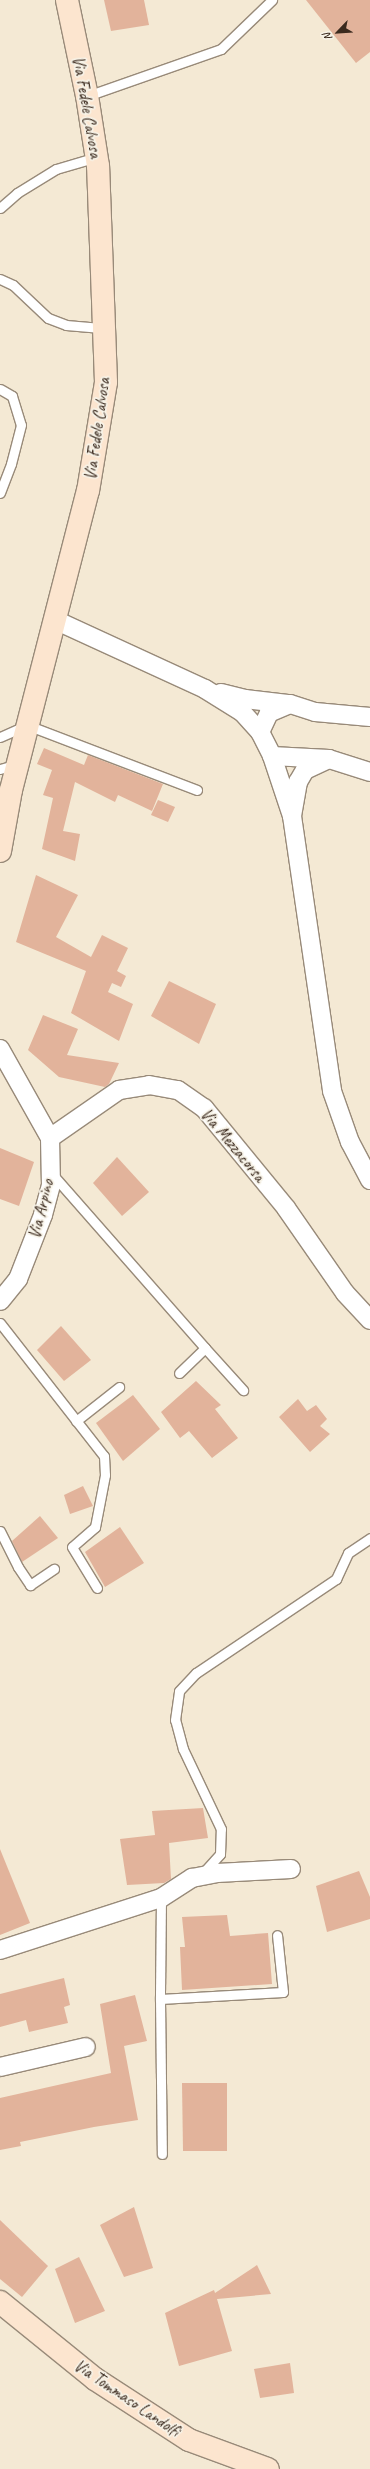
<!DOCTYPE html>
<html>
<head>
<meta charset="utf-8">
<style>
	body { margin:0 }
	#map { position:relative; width:370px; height:2469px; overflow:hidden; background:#f4e9d4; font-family:Caveat,sans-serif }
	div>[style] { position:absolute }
	.building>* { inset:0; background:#e2b39b }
	.roads { filter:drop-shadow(1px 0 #988a79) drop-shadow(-1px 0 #988a79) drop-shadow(0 1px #988a79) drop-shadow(0 -1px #988a79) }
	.lane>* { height:9px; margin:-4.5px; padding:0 4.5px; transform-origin:4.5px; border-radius:4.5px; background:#fff }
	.street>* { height:18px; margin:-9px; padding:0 9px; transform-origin:9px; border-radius:9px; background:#fff }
	.secondary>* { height:22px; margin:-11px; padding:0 11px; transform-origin:11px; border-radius:11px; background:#fce5cf }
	span { translate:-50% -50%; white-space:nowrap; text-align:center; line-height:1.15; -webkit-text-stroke:3.5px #f7f3e8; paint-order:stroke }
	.street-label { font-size:17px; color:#3b2a1e }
	.north { position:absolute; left:318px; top:12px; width:40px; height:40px; -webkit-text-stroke:3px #f7f3e8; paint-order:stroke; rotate:245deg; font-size:11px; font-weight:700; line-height:16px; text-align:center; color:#3b2a1e }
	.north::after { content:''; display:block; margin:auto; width:14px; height:18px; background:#3b2a1e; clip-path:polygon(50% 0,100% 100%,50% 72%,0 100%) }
</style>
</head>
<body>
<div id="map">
	<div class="building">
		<div style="clip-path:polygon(104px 0,144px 0,149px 25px,111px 31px)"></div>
		<div style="clip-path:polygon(306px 0,370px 0,370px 52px,356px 63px)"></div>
		<div style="clip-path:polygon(44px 748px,84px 765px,88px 755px,163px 784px,152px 811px,118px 795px,115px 802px,75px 782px,63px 831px,80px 834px,75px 861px,42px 849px,53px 798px,43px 795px,52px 770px,37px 764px)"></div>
		<div style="clip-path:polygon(158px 800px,175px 807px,168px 822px,151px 815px)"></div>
		<div style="clip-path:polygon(36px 875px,78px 895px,56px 937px,91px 957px,102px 935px,128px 948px,117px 971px,126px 976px,121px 987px,112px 983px,108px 992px,133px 1004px,119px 1041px,71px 1013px,86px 971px,16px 942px)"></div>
		<div style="clip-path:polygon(169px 981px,216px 1004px,199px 1044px,151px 1016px)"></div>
		<div style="clip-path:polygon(43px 1015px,78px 1029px,67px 1055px,119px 1063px,109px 1084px,105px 1087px,59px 1077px,28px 1050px)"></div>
		<div style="clip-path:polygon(0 1148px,34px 1162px,19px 1206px,0 1199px)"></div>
		<div style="clip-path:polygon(117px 1157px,149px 1192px,122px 1216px,93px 1183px)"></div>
		<div style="clip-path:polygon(61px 1326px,91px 1360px,64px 1381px,37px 1350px)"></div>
		<div style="clip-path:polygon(196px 1381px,221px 1405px,215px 1409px,238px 1438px,212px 1458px,189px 1431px,180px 1438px,161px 1412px)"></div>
		<div style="clip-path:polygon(133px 1395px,160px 1429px,123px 1461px,96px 1423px)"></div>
		<div style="clip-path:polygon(298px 1399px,307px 1411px,316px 1405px,327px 1419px,320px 1426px,330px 1434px,310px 1452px,279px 1417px)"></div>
		<div style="clip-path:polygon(83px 1486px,93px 1506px,70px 1514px,64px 1495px)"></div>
		<div style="clip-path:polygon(40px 1516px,58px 1538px,22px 1562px,12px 1541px)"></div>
		<div style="clip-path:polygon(120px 1527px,144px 1563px,105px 1587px,85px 1552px)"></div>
		<div style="clip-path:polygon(203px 1808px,208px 1838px,169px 1843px,171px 1879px,164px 1883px,127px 1885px,120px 1839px,155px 1835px,152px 1811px)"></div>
		<div style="clip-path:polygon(0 1849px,30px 1923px,0 1935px)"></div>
		<div style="clip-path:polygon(359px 1871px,370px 1897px,370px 1919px,327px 1932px,316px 1886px)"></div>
		<div style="clip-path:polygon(227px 1915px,230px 1936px,268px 1933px,272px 1984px,182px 1990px,180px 1947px,185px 1947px,182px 1917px)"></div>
		<div style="clip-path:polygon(64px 1978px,70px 2005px,64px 2007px,68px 2023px,29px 2032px,26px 2020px,0 2027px,0 1994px)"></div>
		<div style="clip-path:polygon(135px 1995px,147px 2041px,124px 2046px,138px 2120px,94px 2127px,20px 2142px,21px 2146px,0 2150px,0 2098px,111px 2073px,100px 2004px)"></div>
		<div style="clip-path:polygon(182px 2083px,227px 2083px,227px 2151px,183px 2151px)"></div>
		<div style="clip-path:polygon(134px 2207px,153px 2268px,124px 2277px,100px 2225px)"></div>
		<div style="clip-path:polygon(0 2220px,48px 2266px,22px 2297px,0 2279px)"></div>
		<div style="clip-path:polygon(79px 2257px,105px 2311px,75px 2323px,55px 2269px)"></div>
		<div style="clip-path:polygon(257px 2265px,271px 2294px,217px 2299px,232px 2351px,179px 2366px,165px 2313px,214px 2290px,215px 2293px)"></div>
		<div style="clip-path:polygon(290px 2363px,294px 2393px,260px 2398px,254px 2369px)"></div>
	</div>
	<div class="roads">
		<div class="lane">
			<div style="left:87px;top:96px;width:142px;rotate:-19.3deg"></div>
			<div style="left:221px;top:49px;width:71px;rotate:-43.9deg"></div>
			<div style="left:0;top:208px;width:23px;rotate:-41deg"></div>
			<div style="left:17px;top:193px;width:46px;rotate:-31.6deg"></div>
			<div style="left:56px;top:169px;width:43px;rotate:-16.3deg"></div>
			<div style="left:0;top:279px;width:14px;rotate:25deg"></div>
			<div style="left:13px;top:285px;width:48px;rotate:43.3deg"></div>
			<div style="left:48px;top:318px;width:19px;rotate:21deg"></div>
			<div style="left:66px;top:325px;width:38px;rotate:5deg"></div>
			<div style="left:0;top:389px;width:14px;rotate:30deg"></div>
			<div style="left:12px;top:396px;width:30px;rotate:73deg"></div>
			<div style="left:21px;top:425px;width:40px;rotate:104.4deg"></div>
			<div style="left:11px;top:464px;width:31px;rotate:111deg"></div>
			<div style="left:0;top:737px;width:30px;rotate:-24deg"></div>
			<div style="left:27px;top:725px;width:182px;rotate:20.9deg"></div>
			<div style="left:0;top:769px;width:18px;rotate:-16deg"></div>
			<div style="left:53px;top:1175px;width:230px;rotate:48.7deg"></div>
			<div style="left:205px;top:1348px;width:36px;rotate:136deg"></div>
			<div style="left:0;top:1323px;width:169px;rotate:52deg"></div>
			<div style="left:104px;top:1456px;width:19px;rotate:87deg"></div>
			<div style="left:105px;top:1475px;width:53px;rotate:100.9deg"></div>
			<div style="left:95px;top:1527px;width:30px;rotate:139deg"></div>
			<div style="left:72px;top:1547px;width:48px;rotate:58.6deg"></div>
			<div style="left:205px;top:1348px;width:57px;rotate:47.9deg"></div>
			<div style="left:76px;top:1421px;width:55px;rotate:-38.3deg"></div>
			<div style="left:0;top:1531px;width:40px;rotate:63.4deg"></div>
			<div style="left:18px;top:1567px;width:22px;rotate:56deg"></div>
			<div style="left:30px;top:1585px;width:29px;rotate:-34deg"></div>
			<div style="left:202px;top:1874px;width:27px;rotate:-48deg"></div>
			<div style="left:220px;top:1854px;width:25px;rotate:-88deg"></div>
			<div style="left:221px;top:1829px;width:89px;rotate:-115.4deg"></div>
			<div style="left:183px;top:1749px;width:30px;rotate:-105deg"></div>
			<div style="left:175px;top:1720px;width:29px;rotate:-82deg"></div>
			<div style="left:179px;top:1691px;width:25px;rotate:-47deg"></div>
			<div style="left:196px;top:1673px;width:169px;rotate:-33.9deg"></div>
			<div style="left:336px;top:1579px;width:29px;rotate:-65deg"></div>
			<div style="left:348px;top:1553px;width:27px;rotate:-34deg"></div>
			<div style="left:161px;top:1898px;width:101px;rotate:90.6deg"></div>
			<div style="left:160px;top:1999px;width:123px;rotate:-3.3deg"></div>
			<div style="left:283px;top:1992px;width:57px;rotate:-96deg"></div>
			<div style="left:160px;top:1999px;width:155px;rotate:89.3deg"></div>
		</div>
		<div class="street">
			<div style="left:55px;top:620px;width:165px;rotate:24.7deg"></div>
			<div style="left:205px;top:689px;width:44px;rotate:31.9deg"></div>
			<div style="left:242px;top:712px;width:27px;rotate:48deg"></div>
			<div style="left:221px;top:693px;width:25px;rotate:14deg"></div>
			<div style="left:245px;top:699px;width:43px;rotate:6.6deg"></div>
			<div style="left:370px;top:717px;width:55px;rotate:-174.8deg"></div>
			<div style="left:315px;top:712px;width:26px;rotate:-162deg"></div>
			<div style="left:290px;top:704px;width:23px;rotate:157deg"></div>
			<div style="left:269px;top:713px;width:21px;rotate:115deg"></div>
			<div style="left:260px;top:732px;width:27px;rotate:63deg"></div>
			<div style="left:272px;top:756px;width:57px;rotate:3deg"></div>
			<div style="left:329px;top:759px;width:43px;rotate:17.6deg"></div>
			<div style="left:272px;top:756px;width:63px;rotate:71.6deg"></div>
			<div style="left:292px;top:816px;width:35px;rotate:-80deg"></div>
			<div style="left:298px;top:782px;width:14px;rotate:-60deg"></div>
			<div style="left:305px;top:770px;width:26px;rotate:-25deg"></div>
			<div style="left:292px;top:816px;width:278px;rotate:81.7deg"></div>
			<div style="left:332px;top:1091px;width:54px;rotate:70.6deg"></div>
			<div style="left:350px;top:1142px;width:43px;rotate:62.2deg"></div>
			<div style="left:0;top:1049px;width:102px;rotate:60.7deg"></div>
			<div style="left:50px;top:1138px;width:47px;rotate:88.8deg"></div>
			<div style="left:51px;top:1185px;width:31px;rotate:105deg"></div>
			<div style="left:43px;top:1215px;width:69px;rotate:111.3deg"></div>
			<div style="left:18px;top:1279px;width:28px;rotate:129deg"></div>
			<div style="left:50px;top:1138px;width:84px;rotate:-34.8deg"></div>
			<div style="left:119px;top:1090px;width:30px;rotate:-9deg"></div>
			<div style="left:149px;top:1085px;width:29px;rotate:10deg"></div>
			<div style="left:178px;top:1090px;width:32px;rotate:35deg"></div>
			<div style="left:204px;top:1108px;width:129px;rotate:50.6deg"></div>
			<div style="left:286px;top:1208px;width:103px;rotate:55.2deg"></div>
			<div style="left:345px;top:1293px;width:37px;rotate:47deg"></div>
			<div style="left:0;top:1950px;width:169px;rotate:-17.9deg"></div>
			<div style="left:161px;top:1898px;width:37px;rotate:-33deg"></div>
			<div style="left:192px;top:1878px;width:25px;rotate:-11deg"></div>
			<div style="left:217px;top:1873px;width:74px;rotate:-3.1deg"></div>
			<div style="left:0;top:2067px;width:88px;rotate:-13.1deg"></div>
		</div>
		<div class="secondary">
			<div style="left:0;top:851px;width:62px;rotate:-79.8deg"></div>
			<div style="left:11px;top:790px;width:309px;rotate:-75.6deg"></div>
			<div style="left:88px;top:491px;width:110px;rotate:-80.6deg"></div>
			<div style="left:106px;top:382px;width:216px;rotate:-92.1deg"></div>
			<div style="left:98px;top:166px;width:71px;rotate:-98.9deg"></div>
			<div style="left:87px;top:96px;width:98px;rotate:-101.8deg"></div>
			<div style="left:0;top:2302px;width:122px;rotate:39deg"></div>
			<div style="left:95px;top:2379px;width:112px;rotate:33deg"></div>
			<div style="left:189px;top:2440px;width:84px;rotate:20.2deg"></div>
		</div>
	</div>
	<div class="street-label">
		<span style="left:87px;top:107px;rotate:80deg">Via Fedele Calvosa</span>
		<span style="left:97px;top:429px;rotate:-82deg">Via Fedele Calvosa</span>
		<span style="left:233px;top:1145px;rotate:50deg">Via Mezzacorsa</span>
		<span style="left:41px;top:1209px;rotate:-76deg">Via Arpino</span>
		<span style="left:127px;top:2398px;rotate:34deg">Via Tommaso Landolfi</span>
	</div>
	<div class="north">N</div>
</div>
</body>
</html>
